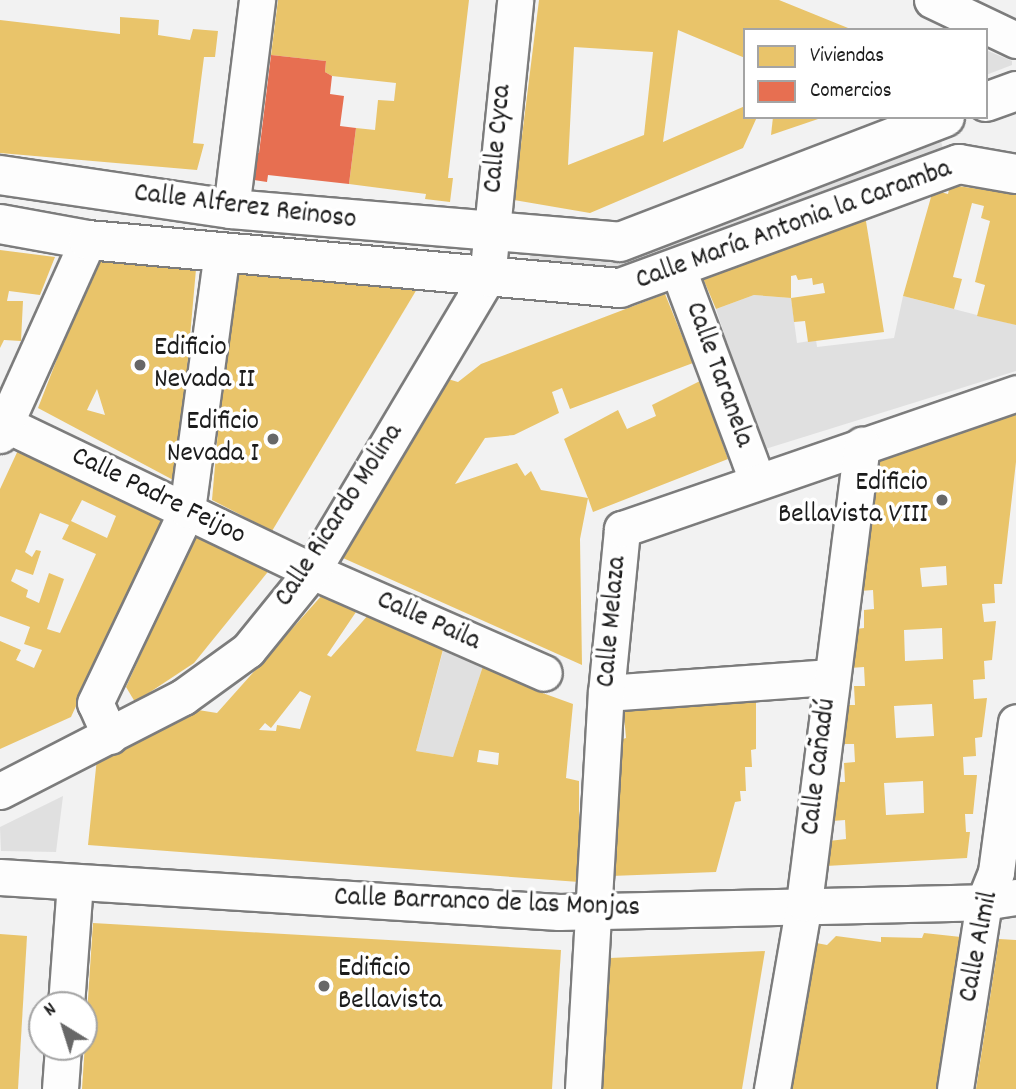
<!DOCTYPE html>
<html>
<head>
<meta charset="utf-8">
<style>
	body { margin:0 }
	#map { position:relative; width:1016px; height:1089px; overflow:hidden; background:#f2f2f2; font-family:Dekko,sans-serif }
	div>[style] { position:absolute }
	.green>* { inset:0; background:#e0e0e0 }
	.homes>* { inset:0; background:#e9c46a }
	.shops>* { inset:0; background:#e76f51 }
	.roads { filter:drop-shadow(2px 0 #7c7c7c) drop-shadow(-2px 0 #7c7c7c) drop-shadow(0 2px #7c7c7c) drop-shadow(0 -2px #7c7c7c) }
	.street>* { height:35px; margin:-17.5px; padding:0 17.5px; transform-origin:17.5px; border-radius:17.5px; background:#fdfdfd }
	.secondary>* { height:38px; margin:-19px; padding:0 19px; transform-origin:19px; border-radius:19px; background:#fdfdfd }
	.dots>* { width:19px; height:19px; translate:-50% -50%; box-sizing:border-box; border:4px solid #fff; border-radius:50% }
	span { translate:-50% -50%; white-space:nowrap; text-align:center; line-height:1.15; -webkit-text-stroke:7px #fff; paint-order:stroke }
	.street-label { font-size:28px; color:#1c1c1c }
	.poi-label { font-size:28px; color:#1c1c1c }
	.left { translate:0 -50%; text-align:left }
	.right { translate:-100% -50%; text-align:right }
	.legend { position:absolute; left:743px; top:28px; width:245px; height:91px; box-sizing:border-box; background:#fff; border:2px solid #a4a4a4; margin:0; padding:9px 12px; list-style:none; font-size:21px; color:#1c1c1c }
	.legend li { display:flex; align-items:center; gap:14px; height:35px }
	.legend b { width:35px; border:2px solid #a4a4a4 }
	.north { position:absolute; left:28px; top:991px; width:70px; height:70px; box-sizing:border-box; background:#fff; border:2px solid #a4a4a4; border-radius:50%; rotate:322deg; font-size:19px; font-weight:700; line-height:28px; text-align:center; color:#1c1c1c }
	.north::after { content:''; display:block; margin:auto; width:24px; height:32px; background:#676767; clip-path:polygon(50% 0,100% 100%,50% 72%,0 100%) }
</style>
</head>
<body>
<div id="map">
	<div class="green">
		<div style="clip-path:polygon(986px 50px,1012px 61px,1012px 65px,986px 75px)"></div>
		<div style="clip-path:polygon(940px 138px,943px 148px,629px 266px,530px 266px,530px 256px,627px 256px)"></div>
		<div style="clip-path:polygon(754px 295px,791px 298px,797px 343px,816px 340px,817px 347px,894px 338px,903px 296px,1016px 325px,1016px 371px,762px 450px,716px 309px)"></div>
		<div style="clip-path:polygon(443px 651px,484px 663px,453px 757px,416px 751px)"></div>
		<div style="clip-path:polygon(63px 796px,56px 852px,1px 851px,0 827px)"></div>
	</div>
	<div class="homes">
		<div style="clip-path:polygon(278px 0,469px 0,448px 178px,453px 178px,450px 202px,425px 199px,426px 194px,349px 184px,356px 128px,375px 130px,378px 100px,394px 101px,396px 83px,332px 76px,325px 72px,326px 61px,271px 55px)"></div>
		<div style="clip-path:polygon(evenodd,539px 0,779px 0,853px 30px,745px 30px,745px 58px,678px 30px,663px 142px,745px 106px,745px 117px,757px 117px,743px 148px,590px 213px,514px 200px,539px 0,574px 47px,653px 52px,644px 135px,568px 165px,574px 47px)"></div>
		<div style="clip-path:polygon(120px 17px,159px 20px,158px 35px,190px 40px,193px 29px,218px 31px,215px 57px,204px 57px,193px 143px,204px 144px,197px 170px,0 153px,0 20px,120px 34px)"></div>
		<div style="clip-path:polygon(773px 117px,821px 117px,821px 118px,771px 135px)"></div>
		<div style="clip-path:polygon(950px 185px,1016px 194px,1016px 325px,977px 316px,985px 285px,975px 282px,990px 221px,981px 218px,984px 206px,972px 203px,953px 277px,962px 279px,954px 309px,903px 296px,933px 190px,948px 194px)"></div>
		<div style="clip-path:polygon(evenodd,864px 209px,884px 332px,808px 342px,805px 321px,794px 322px,791px 298px,754px 295px,716px 309px,702px 276px,864px 209px,796px 275px,798px 280px,812px 278px,813px 285px,823px 283px,825px 293px,791px 298px,791px 276px,796px 275px)"></div>
		<div style="clip-path:polygon(evenodd,95px 247px,197px 258px,177px 482px,38px 408px,57px 359px,48px 345px,95px 247px,97px 389px,105px 415px,87px 410px,97px 389px)"></div>
		<div style="clip-path:polygon(0 250px,55px 257px,40px 295px,9px 291px,7px 301px,23px 301px,21px 341px,4px 340px,0 348px)"></div>
		<div style="clip-path:polygon(233px 260px,423px 279px,272px 531px,212px 500px)"></div>
		<div style="clip-path:polygon(665px 294px,693px 363px,570px 409px,562px 388px,552px 392px,559px 413px,514px 435px,485px 438px,455px 484px,517px 463px,525px 476px,531px 471px,541px 490px,588px 498px,564px 439px,618px 410px,627px 429px,656px 416px,652px 405px,700px 381px,728px 459px,593px 512px,588px 498px,580px 539px,582px 665px,343px 558px,441px 377px,458px 382px,481px 364px)"></div>
		<div style="clip-path:polygon(evenodd,1016px 412px,1016px 462px,1002px 584px,994px 584px,995px 603px,982px 604px,984px 622px,996px 621px,992px 660px,984px 661px,985px 679px,973px 680px,974px 699px,987px 698px,982px 737px,975px 738px,976px 756px,963px 757px,964px 775px,977px 775px,973px 814px,965px 814px,966px 832px,970px 832px,967px 858px,826px 866px,829px 841px,846px 839px,845px 820px,832px 821px,836px 782px,845px 782px,844px 763px,855px 762px,854px 744px,841px 744px,846px 705px,855px 705px,854px 686px,865px 686px,864px 667px,850px 668px,856px 629px,864px 628px,864px 610px,874px 609px,873px 590px,860px 591px,877px 457px,1016px 412px,946px 566px,947px 585px,922px 587px,920px 568px,946px 566px,1016px 412px,942px 628px,943px 659px,905px 661px,904px 630px,942px 628px,1016px 412px,932px 704px,934px 736px,896px 738px,894px 706px,932px 704px,1016px 412px,923px 781px,924px 813px,886px 815px,884px 783px,923px 781px)"></div>
		<div style="clip-path:polygon(evenodd,20px 446px,163px 517px,71px 717px,0 749px,0 641px,21px 650px,16px 660px,34px 668px,42px 650px,24px 644px,30px 627px,0 616px,0 489px,20px 446px,82px 500px,116px 516px,107px 538px,71px 521px,82px 500px,20px 446px,40px 513px,69px 525px,62px 539px,96px 554px,60px 633px,47px 629px,64px 579px,49px 573px,39px 603px,26px 597px,28px 590px,11px 581px,16px 569px,33px 575px,41px 551px,36px 550px,32px 557px,25px 552px,40px 513px)"></div>
		<div style="clip-path:polygon(198px 529px,271px 568px,194px 663px,135px 702px,126px 687px)"></div>
		<div style="clip-path:polygon(evenodd,323px 594px,358px 609px,327px 655px,331px 657px,377px 605px,445px 642px,416px 751px,453px 757px,484px 663px,538px 682px,537px 691px,573px 704px,566px 778px,579px 781px,579px 882px,88px 845px,97px 758px,192px 709px,217px 713px,323px 594px,300px 691px,311px 696px,300px 729px,277px 725px,276px 731px,259px 730px,265px 723px,271px 728px,300px 691px,323px 594px,479px 750px,499px 753px,498px 765px,477px 762px,479px 750px)"></div>
		<div style="clip-path:polygon(756px 700px,756px 749px,751px 750px,752px 767px,745px 767px,746px 791px,740px 791px,741px 801px,735px 802px,716px 872px,611px 876px,620px 740px,626px 738px,623px 705px)"></div>
		<div style="clip-path:polygon(93px 923px,561px 950px,552px 1089px,82px 1089px)"></div>
		<div style="clip-path:polygon(924px 933px,961px 937px,940px 1089px,787px 1089px,811px 942px,827px 945px,836px 936px,881px 942px,881px 937px,922px 938px)"></div>
		<div style="clip-path:polygon(0 934px,27px 936px,18px 1089px,0 1089px)"></div>
		<div style="clip-path:polygon(999px 939px,1016px 940px,1016px 1089px,976px 1089px)"></div>
		<div style="clip-path:polygon(765px 951px,742px 1089px,601px 1089px,610px 958px)"></div>
	</div>
	<div class="shops">
		<div style="clip-path:polygon(271px 55px,326px 61px,325px 72px,332px 76px,330px 94px,344px 96px,340px 126px,356px 128px,349px 184px,268px 175px,267px 182px,248px 179px,251px 152px,259px 153px)"></div>
	</div>
	<div class="roads">
		<div class="street">
			<div style="left:932px;top:0;width:93px;rotate:25.5deg"></div>
			<div style="left:231px;top:209px;width:211px;rotate:-82.9deg"></div>
			<div style="left:678px;top:269px;width:225px;rotate:69.5deg"></div>
			<div style="left:5px;top:424px;width:340px;rotate:25.6deg"></div>
			<div style="left:312px;top:571px;width:253px;rotate:23.7deg"></div>
			<div style="left:0;top:435px;width:214px;rotate:-65.7deg"></div>
			<div style="left:606px;top:693px;width:226px;rotate:-4.1deg"></div>
			<div style="left:110px;top:736px;width:36px;rotate:-114deg"></div>
			<div style="left:95px;top:703px;width:214px;rotate:-64.5deg"></div>
			<div style="left:187px;top:510px;width:261px;rotate:-82.3deg"></div>
			<div style="left:0;top:791px;width:206px;rotate:-27.2deg"></div>
			<div style="left:183px;top:697px;width:80px;rotate:-35.9deg"></div>
			<div style="left:248px;top:650px;width:102px;rotate:-51deg"></div>
			<div style="left:312px;top:571px;width:341px;rotate:-59.2deg"></div>
			<div style="left:487px;top:278px;width:279px;rotate:-84.2deg"></div>
			<div style="left:0;top:877px;width:560px;rotate:3.58deg"></div>
			<div style="left:559px;top:912px;width:425px;rotate:-1.3deg"></div>
			<div style="left:984px;top:902px;width:32px;rotate:-9deg"></div>
			<div style="left:66px;top:1005px;width:123px;rotate:-85.8deg"></div>
			<div style="left:60px;top:1089px;width:42px;rotate:-85.9deg"></div>
			<div style="left:583px;top:1089px;width:397px;rotate:-86.7deg"></div>
			<div style="left:606px;top:693px;width:165px;rotate:-84.4deg"></div>
			<div style="left:622px;top:529px;width:417px;rotate:-19deg"></div>
			<div style="left:772px;top:1089px;width:189px;rotate:-80.2deg"></div>
			<div style="left:804px;top:903px;width:462px;rotate:-82.8deg"></div>
			<div style="left:955px;top:1089px;width:189px;rotate:-81.2deg"></div>
			<div style="left:984px;top:902px;width:32px;rotate:-68deg"></div>
			<div style="left:996px;top:872px;width:151px;rotate:-82.4deg"></div>
		</div>
		<div class="secondary">
			<div style="left:986px;top:102px;width:32px;rotate:-20deg"></div>
			<div style="left:0;top:175px;width:233px;rotate:8.4deg"></div>
			<div style="left:231px;top:209px;width:390px;rotate:4.8deg"></div>
			<div style="left:620px;top:242px;width:348px;rotate:-21deg"></div>
			<div style="left:0;top:224px;width:89px;rotate:10.3deg"></div>
			<div style="left:88px;top:240px;width:534px;rotate:5.16deg"></div>
			<div style="left:620px;top:288px;width:361px;rotate:-20.1deg"></div>
			<div style="left:959px;top:164px;width:58px;rotate:10deg"></div>
		</div>
	</div>
	<div class="dots">
		<div style="left:140px;top:365px;background:#676767"></div>
		<div style="left:273px;top:439px;background:#676767"></div>
		<div style="left:942px;top:500px;background:#676767"></div>
		<div style="left:324px;top:986px;background:#676767"></div>
	</div>
	<div class="street-label">
		<span style="left:499px;top:139px;rotate:-85deg">Calle Cyca</span>
		<span style="left:245px;top:208px;rotate:7deg">Calle Alferez Reinoso</span>
		<span style="left:794px;top:226px;rotate:-20deg">Calle María Antonia la Caramba</span>
		<span style="left:718px;top:375px;rotate:70deg">Calle Taranela</span>
		<span style="left:158px;top:497px;rotate:26deg">Calle Padre Feijoo</span>
		<span style="left:340px;top:516px;rotate:-57deg">Calle Ricardo Molina</span>
		<span style="left:428px;top:622px;rotate:24deg">Calle Paila</span>
		<span style="left:613px;top:622px;rotate:-85deg">Calle Melaza</span>
		<span style="left:820px;top:767px;rotate:-83deg">Calle Cañadú</span>
		<span style="left:487px;top:904px;rotate:2deg">Calle Barranco de las Monjas</span>
		<span style="left:980px;top:947px;rotate:-79deg">Calle Almil</span>
	</div>
	<div class="poi-label">
		<span class="left" style="left:154px;top:365px">Edificio<br>Nevada II</span>
		<span class="right" style="left:259px;top:439px">Edificio<br>Nevada I</span>
		<span class="right" style="left:928px;top:500px">Edificio<br>Bellavista VIII</span>
		<span class="left" style="left:338px;top:986px">Edificio<br>Bellavista</span>
	</div>
	<ul class="legend">
	<li><b style="height:19px;background:#e9c46a"></b>Viviendas</li>
	<li><b style="height:19px;background:#e76f51"></b>Comercios</li>
	</ul>
	<div class="north">N</div>
</div>
</body>
</html>
